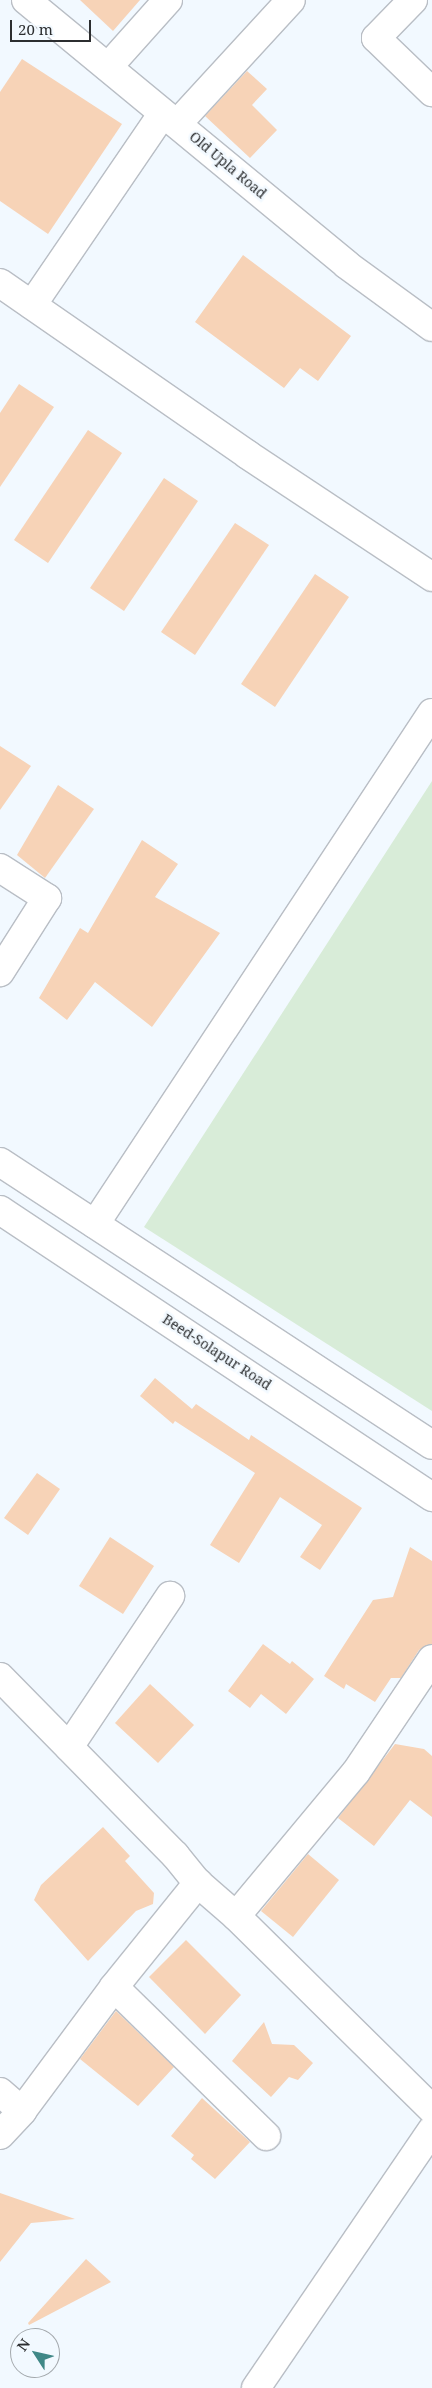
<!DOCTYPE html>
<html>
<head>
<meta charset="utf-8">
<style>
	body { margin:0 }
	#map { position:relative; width:432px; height:2388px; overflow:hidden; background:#f2f9ff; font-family:"Noto Serif",serif }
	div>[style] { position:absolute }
	.green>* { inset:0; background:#d8ecd8 }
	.building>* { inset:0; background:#f7d3b7 }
	.roads { filter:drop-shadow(1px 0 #b9bec5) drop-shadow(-1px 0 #b9bec5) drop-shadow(0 1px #b9bec5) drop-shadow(0 -1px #b9bec5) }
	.street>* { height:28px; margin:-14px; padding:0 14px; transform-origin:14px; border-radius:14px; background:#fff }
	.secondary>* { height:28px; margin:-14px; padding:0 14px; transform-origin:14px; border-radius:14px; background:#fff }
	span { translate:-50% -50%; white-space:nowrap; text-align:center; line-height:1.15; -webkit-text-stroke:5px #f2f9ff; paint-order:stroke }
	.street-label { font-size:14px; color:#2c2e30 }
	.north { position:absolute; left:10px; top:2328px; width:50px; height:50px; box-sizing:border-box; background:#f2f9ff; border:1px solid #a3a8ac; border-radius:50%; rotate:305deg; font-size:14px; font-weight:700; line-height:20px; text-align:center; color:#2c2e30 }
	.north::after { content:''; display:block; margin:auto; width:18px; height:22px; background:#408887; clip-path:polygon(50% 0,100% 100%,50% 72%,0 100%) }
	.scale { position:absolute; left:10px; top:20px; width:81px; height:22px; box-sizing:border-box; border:2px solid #2c2e30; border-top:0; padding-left:6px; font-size:15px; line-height:18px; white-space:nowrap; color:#2c2e30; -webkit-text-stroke:4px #f2f9ff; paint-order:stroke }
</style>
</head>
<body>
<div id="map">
	<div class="green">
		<div style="clip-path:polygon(432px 781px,432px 1411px,144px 1227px)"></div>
	</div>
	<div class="building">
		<div style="clip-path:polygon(80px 0,140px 0,113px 31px)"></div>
		<div style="clip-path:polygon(22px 59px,122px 124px,48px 234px,0 201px,0 92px)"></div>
		<div style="clip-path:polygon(247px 71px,267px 89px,252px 105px,277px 130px,250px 158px,205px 116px)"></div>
		<div style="clip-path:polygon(243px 255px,351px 336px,318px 381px,300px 368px,284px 388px,195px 322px)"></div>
		<div style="clip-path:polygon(19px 384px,54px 407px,0 487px,0 413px)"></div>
		<div style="clip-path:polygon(88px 430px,122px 453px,48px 563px,14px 540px)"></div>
		<div style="clip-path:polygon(164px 478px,198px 501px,124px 611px,90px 588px)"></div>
		<div style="clip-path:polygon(235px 523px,269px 545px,195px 655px,161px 632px)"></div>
		<div style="clip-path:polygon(315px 574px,349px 597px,275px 707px,241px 684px)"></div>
		<div style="clip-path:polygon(0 746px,31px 766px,0 810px)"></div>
		<div style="clip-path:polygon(58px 785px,94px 809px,45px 878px,17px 855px)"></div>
		<div style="clip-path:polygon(142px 840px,178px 864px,155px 897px,220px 933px,152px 1027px,95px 982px,67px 1020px,39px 998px,80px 928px,88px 933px)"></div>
		<div style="clip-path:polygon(155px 1378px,192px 1409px,196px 1404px,249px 1440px,251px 1435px,362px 1508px,320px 1570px,300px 1557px,322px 1525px,280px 1497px,239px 1563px,210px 1545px,255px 1473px,175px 1421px,173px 1424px,140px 1396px)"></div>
		<div style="clip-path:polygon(37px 1473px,60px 1489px,28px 1535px,4px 1518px)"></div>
		<div style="clip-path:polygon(110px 1537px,154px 1566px,123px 1614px,79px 1586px)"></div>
		<div style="clip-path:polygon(410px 1547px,432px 1561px,432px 1644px,419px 1650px,401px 1678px,391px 1678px,375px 1702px,346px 1684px,344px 1689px,324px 1676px,373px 1600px,393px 1597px)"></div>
		<div style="clip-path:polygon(263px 1644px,290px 1664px,292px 1661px,314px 1679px,286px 1714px,261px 1694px,250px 1708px,228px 1691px)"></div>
		<div style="clip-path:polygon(150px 1684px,194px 1725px,158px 1763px,115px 1723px)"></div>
		<div style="clip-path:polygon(395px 1744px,424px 1749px,432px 1756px,432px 1817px,410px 1800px,374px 1846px,338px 1818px)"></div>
		<div style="clip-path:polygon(103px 1827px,130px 1856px,125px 1861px,154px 1893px,153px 1904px,136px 1911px,88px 1961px,34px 1900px,41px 1885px)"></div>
		<div style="clip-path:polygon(308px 1854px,339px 1880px,293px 1937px,261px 1911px)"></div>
		<div style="clip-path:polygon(186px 1940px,241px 1995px,205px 2034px,149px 1977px)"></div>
		<div style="clip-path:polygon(116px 2011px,174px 2067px,138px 2106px,80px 2059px)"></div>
		<div style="clip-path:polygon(264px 2022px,272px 2044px,294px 2045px,313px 2063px,298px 2080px,289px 2077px,271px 2097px,232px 2061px)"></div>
		<div style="clip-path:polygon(202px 2098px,250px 2142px,215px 2179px,191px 2159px,194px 2155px,171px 2136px)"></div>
		<div style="clip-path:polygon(0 2193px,75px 2219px,31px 2223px,0 2262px)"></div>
		<div style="clip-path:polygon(86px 2259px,111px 2282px,29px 2325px,28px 2323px)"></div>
	</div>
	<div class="roads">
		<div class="street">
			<div style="left:26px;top:0;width:416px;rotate:39.5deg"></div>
			<div style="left:347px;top:265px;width:105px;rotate:36.1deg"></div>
			<div style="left:413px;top:0;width:53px;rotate:134.2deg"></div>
			<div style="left:376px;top:38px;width:78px;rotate:44deg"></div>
			<div style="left:108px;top:67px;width:90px;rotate:-48.2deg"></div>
			<div style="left:177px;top:124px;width:168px;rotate:-47.4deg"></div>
			<div style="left:0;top:283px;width:302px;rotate:34.7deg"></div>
			<div style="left:248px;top:455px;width:221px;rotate:33.5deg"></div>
			<div style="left:32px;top:305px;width:232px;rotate:-55.7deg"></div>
			<div style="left:0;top:868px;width:56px;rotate:32.6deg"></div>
			<div style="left:47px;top:898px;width:88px;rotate:122.4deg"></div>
			<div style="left:95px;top:1224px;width:612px;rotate:-56.6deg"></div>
			<div style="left:0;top:1677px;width:250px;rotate:45.5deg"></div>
			<div style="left:175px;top:1855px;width:36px;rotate:51deg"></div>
			<div style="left:198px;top:1883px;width:50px;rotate:41deg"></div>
			<div style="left:236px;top:1916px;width:275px;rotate:44.6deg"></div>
			<div style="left:69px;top:1747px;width:182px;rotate:-56.2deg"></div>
			<div style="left:236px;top:1916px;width:187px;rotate:-50.2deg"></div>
			<div style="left:356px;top:1772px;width:136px;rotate:-56.1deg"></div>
			<div style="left:114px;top:1987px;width:213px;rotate:44.4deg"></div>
			<div style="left:0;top:2092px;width:29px;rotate:41deg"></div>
			<div style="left:0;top:2135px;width:33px;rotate:-47deg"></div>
			<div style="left:22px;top:2111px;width:154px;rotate:-53.4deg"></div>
			<div style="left:114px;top:1987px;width:134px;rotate:-51.1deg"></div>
		</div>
		<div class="secondary">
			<div style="left:0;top:1162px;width:516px;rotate:33.23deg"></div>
			<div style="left:0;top:1210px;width:519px;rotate:33.6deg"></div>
			<div style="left:256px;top:2388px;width:312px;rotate:-55.7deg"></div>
		</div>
	</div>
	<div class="street-label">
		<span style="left:228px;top:165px;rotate:40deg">Old Upla Road</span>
		<span style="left:217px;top:1352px;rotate:33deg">Beed-Solapur Road</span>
	</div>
	<div class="north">N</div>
	<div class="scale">20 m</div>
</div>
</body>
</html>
